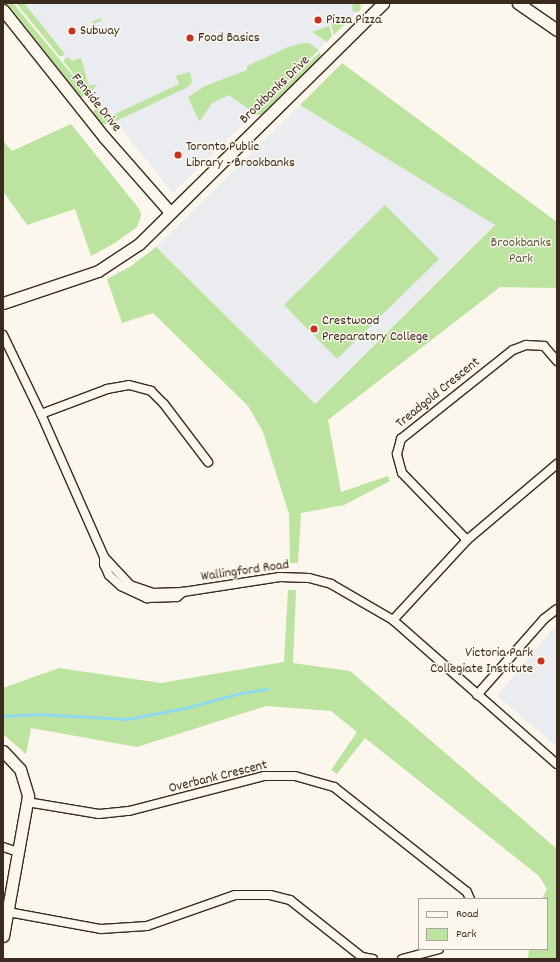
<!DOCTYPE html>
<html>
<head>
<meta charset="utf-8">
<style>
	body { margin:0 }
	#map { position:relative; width:560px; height:962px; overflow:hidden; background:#fbf7ec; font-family:Dekko,sans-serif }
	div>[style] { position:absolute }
	.built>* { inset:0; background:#ebecf0 }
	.green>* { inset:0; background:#bce4a0 }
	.round { border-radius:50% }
	.stream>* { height:2.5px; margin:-1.25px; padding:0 1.25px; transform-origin:1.25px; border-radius:1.25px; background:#8ed9ef }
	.roads { filter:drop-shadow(1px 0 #3b2a1e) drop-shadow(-1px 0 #3b2a1e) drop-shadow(0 1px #3b2a1e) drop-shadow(0 -1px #3b2a1e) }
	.street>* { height:8px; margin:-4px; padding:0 4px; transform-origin:4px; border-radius:4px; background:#fbf7ec }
	.secondary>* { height:11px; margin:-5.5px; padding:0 5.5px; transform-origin:5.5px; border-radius:5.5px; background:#fbf7ec }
	.dots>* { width:11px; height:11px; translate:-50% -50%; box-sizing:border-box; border:2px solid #fbf7ec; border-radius:50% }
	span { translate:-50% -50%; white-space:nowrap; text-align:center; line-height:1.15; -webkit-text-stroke:3px #fbf7ec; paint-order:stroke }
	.poi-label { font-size:14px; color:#3b2a1e }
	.left { translate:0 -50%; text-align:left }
	.right { translate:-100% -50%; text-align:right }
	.street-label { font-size:14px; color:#3b2a1e }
	.park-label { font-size:14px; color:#5b583e }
	.frame { position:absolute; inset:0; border:4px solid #3b2a1e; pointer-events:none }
	.legend { position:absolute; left:418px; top:898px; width:130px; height:52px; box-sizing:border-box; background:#fbf7ec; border:1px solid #aea59a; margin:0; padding:5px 7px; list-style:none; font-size:12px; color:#3b2a1e }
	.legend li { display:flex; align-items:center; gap:8px; height:20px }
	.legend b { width:20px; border:1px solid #aea59a }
</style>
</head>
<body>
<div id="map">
	<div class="built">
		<div style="clip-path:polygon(19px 3px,366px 3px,173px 193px)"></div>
		<div style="clip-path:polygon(300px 105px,495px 224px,314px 404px,156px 247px)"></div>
		<div style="clip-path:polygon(557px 624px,557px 747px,497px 696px)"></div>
	</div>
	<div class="green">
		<div class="round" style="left:351.5px;top:2.5px;width:9px;height:9px"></div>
		<div style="clip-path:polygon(7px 3px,13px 3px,89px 95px,82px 97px,79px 95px)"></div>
		<div style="clip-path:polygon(16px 3px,24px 3px,65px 54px,60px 57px)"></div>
		<div style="clip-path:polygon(353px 16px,334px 35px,331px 23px)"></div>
		<div style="clip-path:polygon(101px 18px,101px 21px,95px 23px,98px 32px,91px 34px,93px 21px)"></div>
		<div style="clip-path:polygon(329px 26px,332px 36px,327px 42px,312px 32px)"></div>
		<div style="clip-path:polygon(304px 43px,309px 43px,319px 50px,254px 113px,229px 95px,212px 103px,200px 121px,198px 119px,188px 97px,205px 86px,247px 70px,247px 66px,288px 47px)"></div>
		<div style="clip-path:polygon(320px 52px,321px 56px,261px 115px,255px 115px)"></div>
		<div style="clip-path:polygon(68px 57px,72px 61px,81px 58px,89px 86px,97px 84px,90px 94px,63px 61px)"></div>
		<div style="clip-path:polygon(342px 63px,557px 222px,557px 288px,500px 287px,328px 420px,341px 492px,388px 476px,390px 481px,344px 505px,301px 513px,298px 563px,290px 563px,289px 514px,263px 432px,248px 406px,153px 313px,122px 323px,107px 279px,131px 266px,156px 247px,315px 404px,495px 225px,300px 105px)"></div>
		<div style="clip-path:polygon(190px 72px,192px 82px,188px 87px,114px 122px,98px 103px,111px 116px,179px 84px,176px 76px)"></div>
		<div style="clip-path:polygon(97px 105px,112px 124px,103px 124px,93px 113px)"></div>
		<div style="clip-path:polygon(71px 124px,140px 210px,141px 216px,137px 227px,115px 243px,91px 256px,75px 209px,27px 225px,3px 191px,3px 141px,12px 151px)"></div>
		<div style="clip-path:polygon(385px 205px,439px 259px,337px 359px,284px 305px)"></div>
		<div style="clip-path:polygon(288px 590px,296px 590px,293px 663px,350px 671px,557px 849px,557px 959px,528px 959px,529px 949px,547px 949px,547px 899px,542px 899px,547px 889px,539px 876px,365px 738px,337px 774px,331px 770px,357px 732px,331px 711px,266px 706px,137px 747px,31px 728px,26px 754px,3px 734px,3px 688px,59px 668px,161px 683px,284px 662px)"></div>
	</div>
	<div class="stream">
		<div style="left:3px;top:716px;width:34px;rotate:-3deg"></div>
		<div style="left:37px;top:714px;width:90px;rotate:3.2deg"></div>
		<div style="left:127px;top:719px;width:59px;rotate:-10.7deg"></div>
		<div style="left:185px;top:708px;width:58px;rotate:-15deg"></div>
		<div style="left:241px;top:693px;width:26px;rotate:-9deg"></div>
	</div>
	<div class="roads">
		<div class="street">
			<div style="left:3px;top:335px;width:88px;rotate:64.3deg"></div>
			<div style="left:41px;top:414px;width:156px;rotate:66.2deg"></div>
			<div style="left:104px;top:557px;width:7px;rotate:90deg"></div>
			<div style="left:104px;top:564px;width:12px;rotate:66deg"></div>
			<div style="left:109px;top:575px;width:16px;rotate:43deg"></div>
			<div style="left:121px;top:586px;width:29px;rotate:25deg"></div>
			<div style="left:147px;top:598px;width:30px;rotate:-2deg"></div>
			<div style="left:177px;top:597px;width:8px;rotate:-40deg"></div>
			<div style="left:41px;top:414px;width:71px;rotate:-20.7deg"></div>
			<div style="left:107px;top:389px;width:22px;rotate:-10deg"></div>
			<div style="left:129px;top:385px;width:23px;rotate:15deg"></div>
			<div style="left:151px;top:391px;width:18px;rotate:45deg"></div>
			<div style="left:164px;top:404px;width:73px;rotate:52.8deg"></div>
			<div style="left:467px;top:540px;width:93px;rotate:-134.1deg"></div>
			<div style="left:402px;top:473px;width:20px;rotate:-105deg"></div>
			<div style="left:397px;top:454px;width:16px;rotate:-75deg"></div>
			<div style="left:401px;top:439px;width:143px;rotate:-38.5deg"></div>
			<div style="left:513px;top:350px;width:14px;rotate:-21deg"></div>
			<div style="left:526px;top:345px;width:18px;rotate:3deg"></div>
			<div style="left:544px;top:346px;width:20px;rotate:49deg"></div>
			<div style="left:104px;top:557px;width:38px;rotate:47deg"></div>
			<div style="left:130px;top:585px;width:24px;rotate:19deg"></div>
			<div style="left:153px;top:593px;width:30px;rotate:-2deg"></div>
			<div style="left:183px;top:592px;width:98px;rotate:-8.8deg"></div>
			<div style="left:280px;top:577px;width:29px;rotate:2deg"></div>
			<div style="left:309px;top:578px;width:23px;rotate:15deg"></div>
			<div style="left:331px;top:584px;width:72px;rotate:30.1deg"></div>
			<div style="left:393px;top:620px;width:218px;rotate:41.3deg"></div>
			<div style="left:393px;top:620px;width:109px;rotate:-47.2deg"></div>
			<div style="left:467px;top:540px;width:118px;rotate:-40.2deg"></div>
			<div style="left:477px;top:695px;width:101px;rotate:-48.6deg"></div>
			<div style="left:544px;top:619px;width:16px;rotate:-38deg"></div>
			<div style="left:27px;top:802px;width:73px;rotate:9.5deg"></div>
			<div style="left:99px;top:814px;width:30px;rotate:-6deg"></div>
			<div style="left:129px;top:811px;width:139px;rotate:-14.5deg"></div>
			<div style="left:264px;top:776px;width:31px"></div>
			<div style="left:295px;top:776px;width:41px;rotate:15.8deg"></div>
			<div style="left:334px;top:787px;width:169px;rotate:38.3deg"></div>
			<div style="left:467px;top:892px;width:8px;rotate:67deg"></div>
			<div style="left:3px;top:847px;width:16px;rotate:18deg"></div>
			<div style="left:8px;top:912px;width:95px;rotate:10.4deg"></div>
			<div style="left:101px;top:929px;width:46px;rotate:-3.7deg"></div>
			<div style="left:147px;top:926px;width:93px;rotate:-19.4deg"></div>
			<div style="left:235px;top:895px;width:35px"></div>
			<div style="left:270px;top:895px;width:21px;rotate:14deg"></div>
			<div style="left:290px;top:900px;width:92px;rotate:38.4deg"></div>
			<div style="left:362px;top:957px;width:11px;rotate:10deg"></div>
			<div style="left:402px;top:959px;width:38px;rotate:-15deg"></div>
		</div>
		<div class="secondary">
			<div style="left:518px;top:3px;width:47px;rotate:34.7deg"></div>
			<div style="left:3px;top:10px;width:162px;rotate:51.5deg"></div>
			<div style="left:104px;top:137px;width:100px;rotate:48.7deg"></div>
			<div style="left:3px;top:303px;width:100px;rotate:-18.6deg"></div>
			<div style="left:98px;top:271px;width:49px;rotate:-33.4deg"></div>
			<div style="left:139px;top:244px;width:343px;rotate:-44.6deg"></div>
			<div style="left:3px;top:751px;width:25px;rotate:47deg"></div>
			<div style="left:20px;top:769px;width:28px;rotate:73deg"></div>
			<div style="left:28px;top:796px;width:142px;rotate:100.1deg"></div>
		</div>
	</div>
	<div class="dots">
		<div style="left:318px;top:20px;background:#c8321e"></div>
		<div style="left:72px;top:31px;background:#c8321e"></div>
		<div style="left:190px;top:38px;background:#c8321e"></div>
		<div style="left:178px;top:155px;background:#c8321e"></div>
		<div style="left:314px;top:329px;background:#c8321e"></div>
		<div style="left:541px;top:661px;background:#c8321e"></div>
	</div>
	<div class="poi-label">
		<span class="left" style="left:326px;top:20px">Pizza Pizza</span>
		<span class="left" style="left:80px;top:31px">Subway</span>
		<span class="left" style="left:198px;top:38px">Food Basics</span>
		<span class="left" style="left:186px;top:155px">Toronto Public<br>Library - Brookbanks</span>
		<span class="left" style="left:322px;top:329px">Crestwood<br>Preparatory College</span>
		<span class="right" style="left:533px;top:661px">Victoria Park<br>Collegiate Institute</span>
	</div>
	<div class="street-label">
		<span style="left:275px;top:90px;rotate:-44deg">Brookbanks Drive</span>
		<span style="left:96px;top:103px;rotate:51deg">Fenside Drive</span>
		<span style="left:438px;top:393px;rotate:-39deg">Treadgold Crescent</span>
		<span style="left:245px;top:571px;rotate:-8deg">Wallingford Road</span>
		<span style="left:218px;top:777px;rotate:-14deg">Overbank Crescent</span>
	</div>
	<div class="park-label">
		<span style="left:521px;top:251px">Brookbanks<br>Park</span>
	</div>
	<div class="frame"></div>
	<ul class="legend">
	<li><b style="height:5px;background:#fbf7ec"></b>Road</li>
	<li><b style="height:11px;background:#bce4a0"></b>Park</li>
	</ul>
</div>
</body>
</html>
